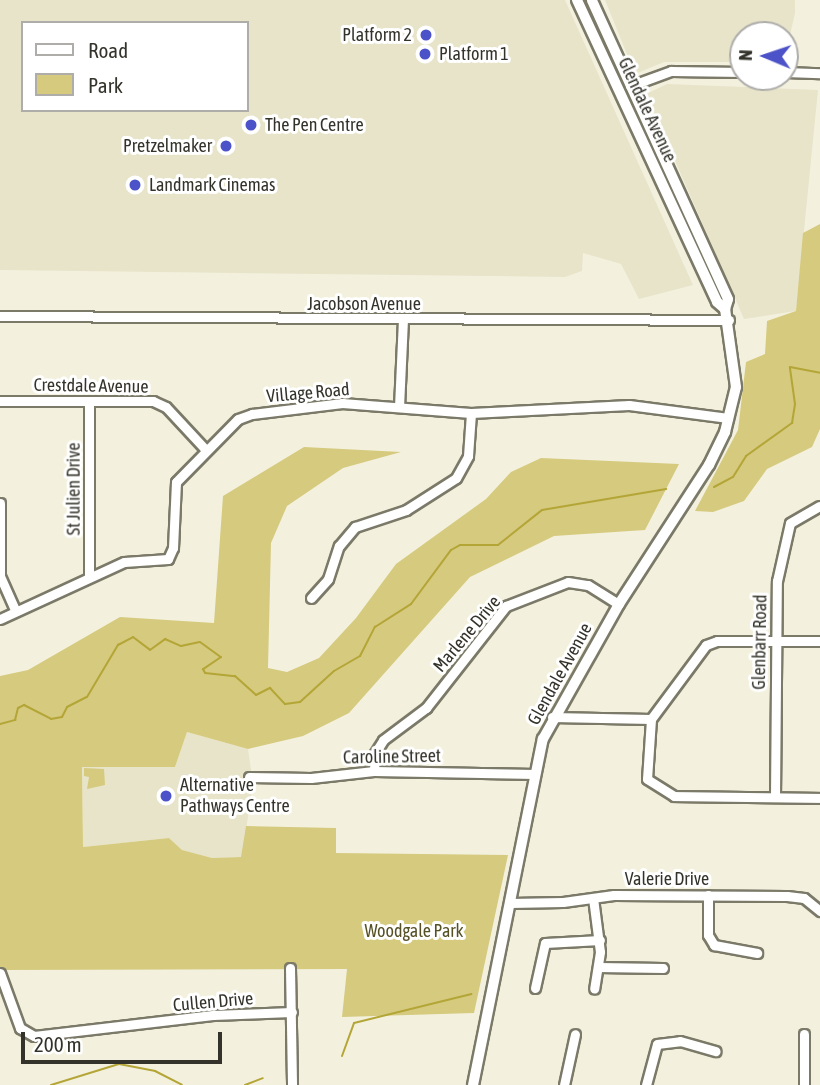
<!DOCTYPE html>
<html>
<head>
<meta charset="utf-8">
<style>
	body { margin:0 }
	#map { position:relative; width:820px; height:1085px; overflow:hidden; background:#f3f1de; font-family:"Asap Condensed",sans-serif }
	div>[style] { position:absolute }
	.built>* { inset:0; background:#e7e4ca }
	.green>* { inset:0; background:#d5ca7e }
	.stream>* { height:2px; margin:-1px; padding:0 1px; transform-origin:1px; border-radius:1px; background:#b4a537 }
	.roads { filter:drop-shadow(2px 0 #7b7968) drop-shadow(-2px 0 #7b7968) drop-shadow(0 2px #7b7968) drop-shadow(0 -2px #7b7968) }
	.minor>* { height:9px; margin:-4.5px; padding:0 4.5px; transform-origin:4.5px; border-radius:4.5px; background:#fff }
	.major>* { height:10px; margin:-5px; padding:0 5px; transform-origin:5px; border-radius:5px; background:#fff }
	.dots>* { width:19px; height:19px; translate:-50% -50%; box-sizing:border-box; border:4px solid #fff; border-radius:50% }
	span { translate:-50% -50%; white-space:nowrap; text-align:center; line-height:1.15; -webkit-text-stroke:6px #fff; paint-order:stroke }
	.poi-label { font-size:18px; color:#34332b }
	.right { translate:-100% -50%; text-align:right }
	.left { translate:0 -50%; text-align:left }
	.street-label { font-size:18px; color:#34332b }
	.park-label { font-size:18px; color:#565025 }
	.legend { position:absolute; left:21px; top:21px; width:228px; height:91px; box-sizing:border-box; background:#fff; border:2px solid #aeadaa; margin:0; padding:9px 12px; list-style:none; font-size:21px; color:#34332b }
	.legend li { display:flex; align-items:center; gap:14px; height:35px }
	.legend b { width:35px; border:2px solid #aeadaa }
	.north { position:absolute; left:729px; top:21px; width:70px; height:70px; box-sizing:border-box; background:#fff; border:2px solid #aeadaa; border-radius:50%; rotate:272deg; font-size:19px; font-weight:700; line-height:28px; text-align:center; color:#34332b }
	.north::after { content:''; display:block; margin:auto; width:24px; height:32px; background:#4c52c7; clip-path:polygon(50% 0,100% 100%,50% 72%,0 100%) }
	.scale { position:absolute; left:21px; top:1032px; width:201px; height:32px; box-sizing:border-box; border:4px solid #34332b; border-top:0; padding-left:9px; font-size:21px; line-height:24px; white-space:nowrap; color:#34332b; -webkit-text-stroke:5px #fff; paint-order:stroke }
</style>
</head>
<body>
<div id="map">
	<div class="built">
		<div style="clip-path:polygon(evenodd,0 0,565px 0,693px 285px,639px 299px,621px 264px,583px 253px,582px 271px,565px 277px,0 270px,0 0,23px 23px,247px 23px,247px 110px,23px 110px,23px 23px)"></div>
		<div style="clip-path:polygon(605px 0,795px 0,795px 13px,785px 57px,785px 35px,743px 35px,743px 62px,664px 62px,635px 74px)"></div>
		<div style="clip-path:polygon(667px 84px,818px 90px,796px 311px,744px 319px,646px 94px)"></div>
		<div style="clip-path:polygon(187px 732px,248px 749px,253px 783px,242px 857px,212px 858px,182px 850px,169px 838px,83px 847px,82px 767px,175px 767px)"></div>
	</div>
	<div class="green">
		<div style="clip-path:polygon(820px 224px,820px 429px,812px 447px,767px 469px,744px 501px,713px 512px,695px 511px,738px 430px,746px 362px,765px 354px,767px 321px,796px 311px,803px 233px)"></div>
		<div style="clip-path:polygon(304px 447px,401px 452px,343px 468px,287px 506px,271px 543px,268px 668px,287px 672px,319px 658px,356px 618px,396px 564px,486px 499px,511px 472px,541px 458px,679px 464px,645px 530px,554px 536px,470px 577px,349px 713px,303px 736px,248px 749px,187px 732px,175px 767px,82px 767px,83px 847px,169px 838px,182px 850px,212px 858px,241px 857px,246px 826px,336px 828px,336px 853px,508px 855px,474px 1013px,342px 1017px,347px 969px,0 970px,0 676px,28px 670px,120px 617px,214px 623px,223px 496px)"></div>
		<div style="clip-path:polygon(84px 768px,104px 769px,105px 785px,87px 789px,89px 777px,84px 776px)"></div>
	</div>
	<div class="stream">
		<div style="left:714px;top:487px;width:21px;rotate:-28deg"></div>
		<div style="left:733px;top:477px;width:25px;rotate:-58deg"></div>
		<div style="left:746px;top:456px;width:57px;rotate:-35.7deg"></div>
		<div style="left:792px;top:423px;width:19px;rotate:-81deg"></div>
		<div style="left:795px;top:404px;width:37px;rotate:-98deg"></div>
		<div style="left:790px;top:367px;width:31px;rotate:11deg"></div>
		<div style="left:0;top:724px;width:16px;rotate:-15deg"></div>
		<div style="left:15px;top:720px;width:12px;rotate:-76deg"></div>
		<div style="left:18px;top:708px;width:7px;rotate:-27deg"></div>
		<div style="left:24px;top:705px;width:30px;rotate:27deg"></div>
		<div style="left:51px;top:719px;width:11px;rotate:-10deg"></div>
		<div style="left:62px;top:717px;width:11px;rotate:-63deg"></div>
		<div style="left:67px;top:707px;width:22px;rotate:-27deg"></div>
		<div style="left:87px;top:697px;width:61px;rotate:-59.2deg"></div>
		<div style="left:118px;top:645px;width:17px;rotate:-28deg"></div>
		<div style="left:133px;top:637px;width:21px;rotate:37deg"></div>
		<div style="left:150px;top:650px;width:19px;rotate:-36deg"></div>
		<div style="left:165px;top:639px;width:17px;rotate:24deg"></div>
		<div style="left:181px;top:646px;width:19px;rotate:-12deg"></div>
		<div style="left:200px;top:642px;width:26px;rotate:36deg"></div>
		<div style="left:221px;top:657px;width:22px;rotate:146deg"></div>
		<div style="left:203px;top:669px;width:4px;rotate:63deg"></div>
		<div style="left:205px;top:673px;width:30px;rotate:6deg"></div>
		<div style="left:235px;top:676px;width:28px;rotate:42deg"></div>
		<div style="left:256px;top:695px;width:16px;rotate:-27deg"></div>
		<div style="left:270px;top:688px;width:22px;rotate:47deg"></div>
		<div style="left:285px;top:704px;width:15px;rotate:-8deg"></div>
		<div style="left:300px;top:702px;width:46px;rotate:-42.4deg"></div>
		<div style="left:334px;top:671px;width:30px;rotate:-30deg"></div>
		<div style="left:360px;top:656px;width:33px;rotate:-63deg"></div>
		<div style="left:375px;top:627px;width:43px;rotate:-32.6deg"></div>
		<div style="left:411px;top:604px;width:67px;rotate:-53.5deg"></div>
		<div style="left:451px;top:550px;width:10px;rotate:-29deg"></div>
		<div style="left:460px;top:545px;width:38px"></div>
		<div style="left:498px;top:545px;width:56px;rotate:-38.5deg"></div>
		<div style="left:542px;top:510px;width:126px;rotate:-9.6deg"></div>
		<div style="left:342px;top:1056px;width:35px;rotate:-70deg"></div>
		<div style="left:354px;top:1023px;width:121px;rotate:-13.9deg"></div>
		<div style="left:51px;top:1085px;width:71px;rotate:-17.2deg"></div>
		<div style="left:119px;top:1064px;width:37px;rotate:11deg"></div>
		<div style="left:155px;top:1071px;width:30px;rotate:27deg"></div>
		<div style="left:245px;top:1085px;width:19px;rotate:-21deg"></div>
	</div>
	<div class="roads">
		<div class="minor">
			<div style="left:785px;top:72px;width:35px;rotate:2deg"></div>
			<div style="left:630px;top:86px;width:44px;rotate:-20.1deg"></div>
			<div style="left:671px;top:71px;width:72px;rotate:0.8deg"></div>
			<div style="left:0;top:316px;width:729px;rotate:0.31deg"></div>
			<div style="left:0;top:401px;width:153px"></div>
			<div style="left:153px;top:401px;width:14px;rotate:25deg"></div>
			<div style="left:166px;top:407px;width:57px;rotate:47.1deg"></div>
			<div style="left:89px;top:401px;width:175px;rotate:90deg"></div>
			<div style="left:399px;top:407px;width:87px;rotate:-87.4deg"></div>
			<div style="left:0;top:503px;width:72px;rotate:90deg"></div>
			<div style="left:0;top:576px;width:37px;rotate:66deg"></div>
			<div style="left:311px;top:598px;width:25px;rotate:-48deg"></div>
			<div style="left:328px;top:579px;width:35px;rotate:-72deg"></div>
			<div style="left:339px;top:546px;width:25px;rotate:-50deg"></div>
			<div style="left:355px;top:527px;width:54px;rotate:-18.4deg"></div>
			<div style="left:406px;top:510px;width:59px;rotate:-32.6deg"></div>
			<div style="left:456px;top:478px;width:25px;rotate:-61deg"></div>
			<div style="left:468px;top:456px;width:43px;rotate:-86deg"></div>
			<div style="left:0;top:619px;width:136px;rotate:-24.7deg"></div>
			<div style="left:124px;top:562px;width:44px;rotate:-3.9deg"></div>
			<div style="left:168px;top:559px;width:12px;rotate:-66deg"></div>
			<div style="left:173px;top:548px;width:66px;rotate:-87.4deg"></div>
			<div style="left:176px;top:482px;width:88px;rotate:-45.5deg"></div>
			<div style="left:238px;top:419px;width:15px;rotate:-20deg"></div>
			<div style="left:252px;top:414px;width:91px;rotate:-7deg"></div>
			<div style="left:342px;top:403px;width:129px;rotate:4.4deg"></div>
			<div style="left:471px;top:413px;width:158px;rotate:-2.9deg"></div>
			<div style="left:629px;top:405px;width:100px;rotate:7.5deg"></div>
			<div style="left:552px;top:717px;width:99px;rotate:1.2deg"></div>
			<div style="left:651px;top:719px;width:60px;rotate:93.8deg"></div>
			<div style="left:647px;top:779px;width:32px;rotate:32deg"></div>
			<div style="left:674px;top:796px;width:146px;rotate:0.8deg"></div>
			<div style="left:651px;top:719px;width:92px;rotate:-53.4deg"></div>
			<div style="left:706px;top:645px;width:12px;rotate:-20deg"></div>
			<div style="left:717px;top:641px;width:103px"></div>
			<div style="left:374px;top:771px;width:18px;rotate:-87deg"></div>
			<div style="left:375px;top:753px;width:15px;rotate:-58deg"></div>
			<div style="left:383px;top:740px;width:54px;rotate:-36.7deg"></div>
			<div style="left:426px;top:708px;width:130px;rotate:-51.9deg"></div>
			<div style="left:506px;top:606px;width:66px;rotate:-21.2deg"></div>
			<div style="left:568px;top:582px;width:20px;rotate:9deg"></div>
			<div style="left:588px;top:585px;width:36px;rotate:32deg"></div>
			<div style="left:249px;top:777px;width:62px;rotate:0.9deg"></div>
			<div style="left:311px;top:778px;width:63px;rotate:-6.3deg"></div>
			<div style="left:374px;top:771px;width:161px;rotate:1.1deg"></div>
			<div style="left:775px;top:797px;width:216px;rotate:-89.5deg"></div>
			<div style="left:777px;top:581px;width:59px;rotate:-77.4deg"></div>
			<div style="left:790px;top:523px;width:34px;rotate:-30deg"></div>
			<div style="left:708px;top:895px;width:40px;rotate:90deg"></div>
			<div style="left:708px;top:935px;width:12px;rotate:59deg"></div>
			<div style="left:714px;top:945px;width:44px;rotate:10.5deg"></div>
			<div style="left:593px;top:898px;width:54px;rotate:82.6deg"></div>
			<div style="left:600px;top:952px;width:37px;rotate:99deg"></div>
			<div style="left:510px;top:903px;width:53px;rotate:-1.1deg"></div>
			<div style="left:563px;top:902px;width:51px;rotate:-7.8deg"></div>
			<div style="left:614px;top:895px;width:173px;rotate:0.3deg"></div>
			<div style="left:787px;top:896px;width:17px;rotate:7deg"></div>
			<div style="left:804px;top:898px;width:21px;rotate:39deg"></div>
			<div style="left:598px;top:967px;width:65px;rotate:0.9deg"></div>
			<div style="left:290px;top:968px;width:117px;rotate:89deg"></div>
			<div style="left:0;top:973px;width:59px;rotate:70deg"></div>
			<div style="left:20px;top:1028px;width:16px;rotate:30deg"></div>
			<div style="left:34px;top:1036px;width:180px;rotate:-6.7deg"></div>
			<div style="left:213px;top:1015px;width:79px;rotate:-2.2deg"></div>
			<div style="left:535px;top:988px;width:46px;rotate:-77.5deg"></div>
			<div style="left:545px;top:943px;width:55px;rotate:-3.1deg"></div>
			<div style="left:564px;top:1085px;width:52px;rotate:-77.8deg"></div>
			<div style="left:646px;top:1085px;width:42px;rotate:-75deg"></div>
			<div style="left:657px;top:1044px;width:23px;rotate:-7deg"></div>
			<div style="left:680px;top:1041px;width:37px;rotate:16deg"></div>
			<div style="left:804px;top:1085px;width:51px;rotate:-90deg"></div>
		</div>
		<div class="major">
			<div style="left:577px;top:0;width:333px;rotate:65.1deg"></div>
			<div style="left:717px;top:302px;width:11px;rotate:41deg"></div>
			<div style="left:473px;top:1085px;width:353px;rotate:-78.6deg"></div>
			<div style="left:543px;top:739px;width:155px;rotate:-60.6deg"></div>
			<div style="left:619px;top:604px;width:166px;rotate:-57.1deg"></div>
			<div style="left:709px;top:465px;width:37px;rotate:-64deg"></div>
			<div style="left:725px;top:432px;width:46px;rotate:-76.3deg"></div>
			<div style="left:736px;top:387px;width:79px;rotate:-98deg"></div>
			<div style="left:725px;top:309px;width:10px;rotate:-73deg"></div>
			<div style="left:728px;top:299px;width:328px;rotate:-114.5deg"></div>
		</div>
	</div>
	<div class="dots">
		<div style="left:426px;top:35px;background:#4c52c7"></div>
		<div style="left:425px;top:54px;background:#4c52c7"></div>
		<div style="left:251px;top:125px;background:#4c52c7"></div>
		<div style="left:226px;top:146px;background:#4c52c7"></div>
		<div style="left:135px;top:185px;background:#4c52c7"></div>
		<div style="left:166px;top:796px;background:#4c52c7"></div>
	</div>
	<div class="poi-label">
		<span class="right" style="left:412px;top:35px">Platform 2</span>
		<span class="left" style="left:439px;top:54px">Platform 1</span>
		<span class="left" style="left:265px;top:125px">The Pen Centre</span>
		<span class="right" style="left:212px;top:146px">Pretzelmaker</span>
		<span class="left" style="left:149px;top:185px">Landmark Cinemas</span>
		<span class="left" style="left:180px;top:796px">Alternative<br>Pathways Centre</span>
	</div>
	<div class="street-label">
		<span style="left:647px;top:110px;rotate:65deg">Glendale Avenue</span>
		<span style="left:364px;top:304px">Jacobson Avenue</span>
		<span style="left:91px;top:386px;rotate:1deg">Crestdale Avenue</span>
		<span style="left:308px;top:393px;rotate:-5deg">Village Road</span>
		<span style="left:74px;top:489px;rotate:-90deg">St Julien Drive</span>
		<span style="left:467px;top:634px;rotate:-50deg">Marlene Drive</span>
		<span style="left:760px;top:642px;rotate:-89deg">Glenbarr Road</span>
		<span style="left:560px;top:674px;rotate:-61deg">Glendale Avenue</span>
		<span style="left:392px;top:757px;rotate:-1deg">Caroline Street</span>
		<span style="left:667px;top:879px">Valerie Drive</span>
		<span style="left:213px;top:1002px;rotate:-5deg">Cullen Drive</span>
	</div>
	<div class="park-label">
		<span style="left:414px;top:931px">Woodgale Park</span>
	</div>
	<ul class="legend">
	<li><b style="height:9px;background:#fff"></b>Road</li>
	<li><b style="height:19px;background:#d5ca7e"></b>Park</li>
	</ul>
	<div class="north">N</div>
	<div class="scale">200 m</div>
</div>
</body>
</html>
